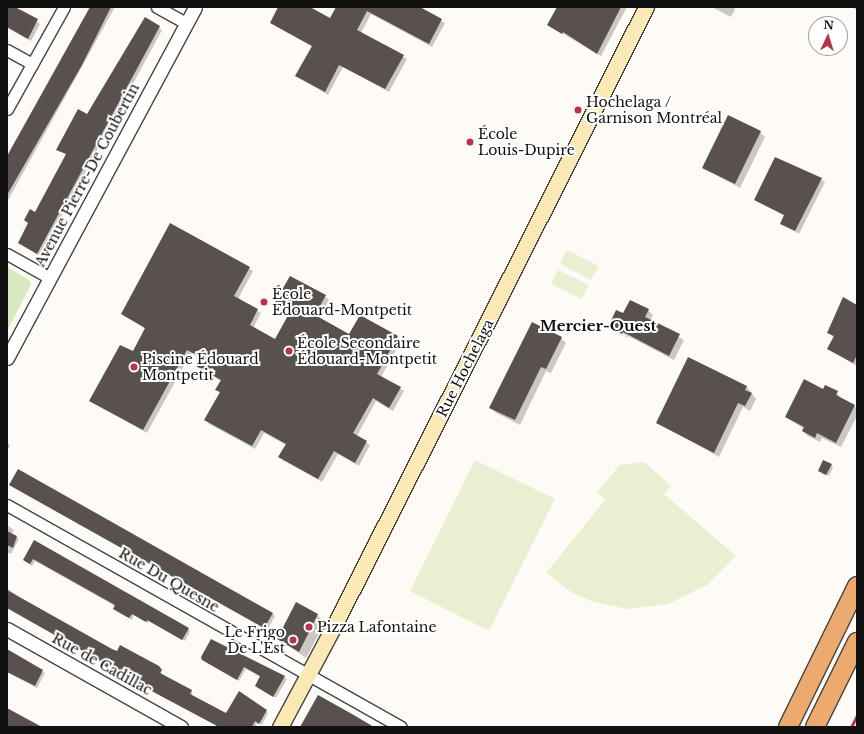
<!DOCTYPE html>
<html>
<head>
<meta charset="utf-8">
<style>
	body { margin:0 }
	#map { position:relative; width:864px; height:734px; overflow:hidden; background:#fefbf6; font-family:"Libre Baskerville",serif }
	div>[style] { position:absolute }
	.green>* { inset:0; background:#dae8c0 }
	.pitch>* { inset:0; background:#e9f0d1 }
	.shadow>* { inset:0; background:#0003 }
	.building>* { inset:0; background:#59514e }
	.roads { filter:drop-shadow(1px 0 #444) drop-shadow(-1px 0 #444) drop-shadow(0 1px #444) drop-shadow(0 -1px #444) }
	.minor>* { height:11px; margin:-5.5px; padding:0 5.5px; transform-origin:5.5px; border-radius:5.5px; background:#fff }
	.tertiary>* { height:13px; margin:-6.5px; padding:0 6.5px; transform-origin:6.5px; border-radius:6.5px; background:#fff }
	.secondary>* { height:15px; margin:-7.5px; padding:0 7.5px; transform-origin:7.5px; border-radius:7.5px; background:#fae9b5 }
	.trunk>* { height:18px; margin:-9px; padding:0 9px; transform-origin:9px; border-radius:9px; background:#edaa6e }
	.rail>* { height:3px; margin:-1.5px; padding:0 1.5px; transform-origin:1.5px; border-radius:1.5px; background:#b9314a }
	.dots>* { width:11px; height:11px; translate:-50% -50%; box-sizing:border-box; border:2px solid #fff; border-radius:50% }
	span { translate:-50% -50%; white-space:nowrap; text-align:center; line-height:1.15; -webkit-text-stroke:4px #fff; paint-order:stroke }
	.poi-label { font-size:14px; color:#111 }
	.left { translate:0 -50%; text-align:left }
	.right { translate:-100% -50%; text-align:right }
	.street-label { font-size:14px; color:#111 }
	.neighbourhood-label { font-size:15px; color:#111; font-weight:700 }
	.frame { position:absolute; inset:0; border:8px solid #111; pointer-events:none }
	.north { position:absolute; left:808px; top:16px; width:40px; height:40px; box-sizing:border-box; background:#fff; border:1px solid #a0a0a0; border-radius:50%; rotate:4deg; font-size:11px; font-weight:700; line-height:16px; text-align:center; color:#111 }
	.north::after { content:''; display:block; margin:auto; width:14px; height:18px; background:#b9314a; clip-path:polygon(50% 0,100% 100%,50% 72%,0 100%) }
</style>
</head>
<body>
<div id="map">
	<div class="green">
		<div style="clip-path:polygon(7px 267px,29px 280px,31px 285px,7px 331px)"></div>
	</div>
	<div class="pitch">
		<div style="clip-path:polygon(567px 250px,599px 266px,591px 280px,560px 264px)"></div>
		<div style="clip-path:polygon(558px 270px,589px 285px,582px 299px,551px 284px)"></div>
		<div style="clip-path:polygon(475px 460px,555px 499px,489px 631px,410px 591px)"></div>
		<div style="clip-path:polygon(644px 462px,671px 486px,664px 494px,736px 556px,707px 585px,668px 604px,627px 609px,593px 602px,571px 592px,546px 573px,605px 500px,597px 492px,620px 465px)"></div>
	</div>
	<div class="shadow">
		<div style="clip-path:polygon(7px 7px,15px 7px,40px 24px,31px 41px,7px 28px)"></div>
		<div style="clip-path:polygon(92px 7px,115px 7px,7px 202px,7px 158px)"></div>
		<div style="clip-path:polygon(280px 7px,308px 7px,331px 19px,337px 7px,418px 7px,445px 23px,432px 47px,371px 14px,361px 33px,407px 59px,389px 92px,343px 67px,328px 95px,297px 76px,313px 47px,271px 23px)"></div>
		<div style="clip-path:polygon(558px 7px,627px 7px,601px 56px,548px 25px)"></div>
		<div style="clip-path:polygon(712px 7px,733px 7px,735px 9px,731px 17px)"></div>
		<div style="clip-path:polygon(851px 7px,857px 7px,857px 10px)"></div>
		<div style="clip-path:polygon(145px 18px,162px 30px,40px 256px,19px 242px,67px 155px,58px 149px,88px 115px)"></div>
		<div style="clip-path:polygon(760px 132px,765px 137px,740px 188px,703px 168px)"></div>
		<div style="clip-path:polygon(821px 179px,825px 182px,799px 234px,781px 223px,785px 216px,755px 200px)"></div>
		<div style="clip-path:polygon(171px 225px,253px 271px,238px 299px,261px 313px,253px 328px,276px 340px,291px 311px,277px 302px,325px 296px,329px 300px,319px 318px,350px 335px,360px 316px,401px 341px,381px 377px,404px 391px,393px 411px,376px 401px,357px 436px,370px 445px,359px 466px,338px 454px,322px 482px,283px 460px,280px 457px,286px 445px,264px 433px,255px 449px,209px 424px,206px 420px,220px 393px,217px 390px,221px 381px,200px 369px,197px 366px,201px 358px,191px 353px,147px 433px,90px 401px,133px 353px,146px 329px,122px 314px)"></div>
		<div style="clip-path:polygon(857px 306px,857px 366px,828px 349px,834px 338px,828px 332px)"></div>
		<div style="clip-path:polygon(evenodd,648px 310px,653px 315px,650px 321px,684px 340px,674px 360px,628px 336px,627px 338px,614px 332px,609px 327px,623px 314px,648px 310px,614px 329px,627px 336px,626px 337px,614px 331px,614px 329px)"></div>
		<div style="clip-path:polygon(561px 338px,566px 343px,551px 373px,546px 371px,520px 425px,496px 413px,491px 408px)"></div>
		<div style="clip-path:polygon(689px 358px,747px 387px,756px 399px,750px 411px,743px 407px,719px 457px,657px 422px)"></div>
		<div style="clip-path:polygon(824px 390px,837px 392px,841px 399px,857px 408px,857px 416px,841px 447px,822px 438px,820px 442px,808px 436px,803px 431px,804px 429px,786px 417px)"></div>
		<div style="clip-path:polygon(7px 441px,10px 446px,7px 451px)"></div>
		<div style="clip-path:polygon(831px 465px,833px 467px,829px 476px,821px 473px)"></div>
		<div style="clip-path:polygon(18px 471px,273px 614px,275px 616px,267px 630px,13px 487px,11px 485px)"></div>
		<div style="clip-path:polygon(7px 525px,14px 530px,12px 534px,19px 539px,11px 554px,7px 552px)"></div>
		<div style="clip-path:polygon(35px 541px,188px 629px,190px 631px,185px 641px,149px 621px,148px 623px,134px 615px,132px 620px,116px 611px,115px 606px,35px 561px,32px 566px,26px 562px,24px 560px)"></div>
		<div style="clip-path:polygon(7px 588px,28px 604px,111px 650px,161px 670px,162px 675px,192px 691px,192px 696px,226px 715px,266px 711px,268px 713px,262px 725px,257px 723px,256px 727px,219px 727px,107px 667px,105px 663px,7px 608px)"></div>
		<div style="clip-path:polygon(317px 615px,325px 623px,306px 658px,279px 639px)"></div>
		<div style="clip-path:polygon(211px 641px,284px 677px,287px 679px,276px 698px,258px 688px,256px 686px,261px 677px,246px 669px,239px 681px,206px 662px)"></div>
		<div style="clip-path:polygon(7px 650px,45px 673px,37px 688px,7px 672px)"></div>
	</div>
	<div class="building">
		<div style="clip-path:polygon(7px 7px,15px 7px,38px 19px,28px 39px,7px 27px)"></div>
		<div style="clip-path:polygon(90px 7px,111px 7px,82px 65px,7px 195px,7px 156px)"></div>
		<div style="clip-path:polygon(278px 7px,310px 7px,330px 18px,336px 7px,420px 7px,442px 19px,429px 44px,367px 11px,357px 30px,404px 55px,385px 89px,339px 65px,325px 92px,295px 76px,312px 46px,270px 23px)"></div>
		<div style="clip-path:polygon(557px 7px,621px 7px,597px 54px,563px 32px,562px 34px,547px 25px)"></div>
		<div style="clip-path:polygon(145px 17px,160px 26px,37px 254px,18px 243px,28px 223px,24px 220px,30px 209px,35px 212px,66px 154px,56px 150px,78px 109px,87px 114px)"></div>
		<div style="clip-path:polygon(728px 115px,761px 131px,735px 184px,702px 168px)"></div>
		<div style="clip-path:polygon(775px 157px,822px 178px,795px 231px,780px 224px,784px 215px,754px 200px)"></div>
		<div style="clip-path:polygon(170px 223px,250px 267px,234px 296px,258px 309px,250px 325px,275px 339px,291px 310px,275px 302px,290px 276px,326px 295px,315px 315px,349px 334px,360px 315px,398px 336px,377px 374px,401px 387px,389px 408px,373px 398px,353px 433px,367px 441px,355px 463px,334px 451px,318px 479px,278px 457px,286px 444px,261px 430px,252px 446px,204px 420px,220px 392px,215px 390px,221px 380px,196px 366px,200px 357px,187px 350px,143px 430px,89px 401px,120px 345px,133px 351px,145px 328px,121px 314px)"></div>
		<div style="clip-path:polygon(843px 297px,857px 305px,857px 355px,853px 363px,827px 349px,834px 336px,827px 333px)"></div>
		<div style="clip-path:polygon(630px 300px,649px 309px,645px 317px,680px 334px,669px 356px,623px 332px,622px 334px,608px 327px,616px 310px,623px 313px)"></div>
		<div style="clip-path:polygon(532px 322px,562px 337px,546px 369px,541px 367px,515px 420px,489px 408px)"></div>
		<div style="clip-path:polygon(688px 357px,747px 386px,745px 390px,752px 393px,745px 406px,738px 403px,714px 453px,656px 423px)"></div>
		<div style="clip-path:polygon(804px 379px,823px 389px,825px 385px,838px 391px,836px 395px,855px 405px,836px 443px,817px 433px,815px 438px,802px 431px,804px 427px,785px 417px)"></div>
		<div style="clip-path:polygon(823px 460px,832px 464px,826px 475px,818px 471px)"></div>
		<div style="clip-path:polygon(18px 469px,273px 613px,264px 628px,9px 485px)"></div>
		<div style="clip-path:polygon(7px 531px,17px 536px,13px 548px,7px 545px)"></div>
		<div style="clip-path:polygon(34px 540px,189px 628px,182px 640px,147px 620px,146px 622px,132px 614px,129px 618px,113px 609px,115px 605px,33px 559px,30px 564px,23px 560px)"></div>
		<div style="clip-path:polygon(7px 590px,112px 649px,117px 651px,120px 645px,159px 666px,162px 670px,160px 673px,192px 690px,190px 694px,226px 713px,239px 691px,267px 710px,259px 724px,255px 721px,252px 727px,219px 727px,103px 665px,104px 663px,7px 608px)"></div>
		<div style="clip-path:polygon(296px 602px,318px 614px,299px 652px,277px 639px)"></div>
		<div style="clip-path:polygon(211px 639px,285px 676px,273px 697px,255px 686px,260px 676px,244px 667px,237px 680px,202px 660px,201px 657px)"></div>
		<div style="clip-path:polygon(7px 649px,43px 670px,35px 686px,7px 672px)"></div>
		<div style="clip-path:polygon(318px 695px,352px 714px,374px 727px,300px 727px)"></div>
		<div style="clip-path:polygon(7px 708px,42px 727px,7px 727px)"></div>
	</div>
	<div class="roads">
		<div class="minor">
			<div style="left:157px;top:7px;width:33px;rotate:29deg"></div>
			<div style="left:7px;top:50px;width:29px;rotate:29deg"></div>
			<div style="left:7px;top:109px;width:117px;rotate:-60.8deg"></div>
			<div style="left:7px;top:254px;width:49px;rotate:29.2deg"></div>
			<div style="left:7px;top:505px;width:452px;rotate:29.4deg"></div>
		</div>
		<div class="tertiary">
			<div style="left:7px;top:358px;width:398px;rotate:-61.8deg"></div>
			<div style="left:7px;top:629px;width:200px;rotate:29.4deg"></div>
		</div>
		<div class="secondary">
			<div style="left:280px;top:727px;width:117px;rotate:-61.9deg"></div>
			<div style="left:335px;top:624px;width:691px;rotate:-63.25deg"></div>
		</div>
		<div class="trunk">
			<div style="left:788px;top:727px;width:157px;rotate:-63.9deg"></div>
			<div style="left:815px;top:727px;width:95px;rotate:-63.7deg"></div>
		</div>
	</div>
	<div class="rail">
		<div style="left:851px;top:727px;width:13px;rotate:-63deg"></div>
	</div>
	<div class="dots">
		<div style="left:578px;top:110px;background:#b9314a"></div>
		<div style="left:470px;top:142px;background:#b9314a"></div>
		<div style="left:264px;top:302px;background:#b9314a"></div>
		<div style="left:289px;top:351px;background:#b9314a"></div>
		<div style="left:134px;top:367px;background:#b9314a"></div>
		<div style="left:309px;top:627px;background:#b9314a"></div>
		<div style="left:293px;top:640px;background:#b9314a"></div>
	</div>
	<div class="poi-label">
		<span class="left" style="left:586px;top:110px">Hochelaga /<br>Garnison Montréal</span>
		<span class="left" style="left:478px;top:142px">École<br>Louis-Dupire</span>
		<span class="left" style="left:272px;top:302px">École<br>Edouard-Montpetit</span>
		<span class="left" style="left:297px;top:351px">École Secondaire<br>Édouard-Montpetit</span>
		<span class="left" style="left:142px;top:367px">Piscine Édouard<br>Montpetit</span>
		<span class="left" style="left:317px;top:627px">Pizza Lafontaine</span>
		<span class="right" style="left:285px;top:640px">Le Frigo<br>De L'Est</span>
	</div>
	<div class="street-label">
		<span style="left:87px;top:175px;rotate:-62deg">Avenue Pierre-De Coubertin</span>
		<span style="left:465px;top:368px;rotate:-63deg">Rue Hochelaga</span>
		<span style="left:169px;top:580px;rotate:30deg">Rue Du Quesne</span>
		<span style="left:102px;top:664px;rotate:29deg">Rue de Cadillac</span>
	</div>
	<div class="neighbourhood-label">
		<span style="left:598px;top:326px">Mercier-Ouest</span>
	</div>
	<div class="frame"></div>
	<div class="north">N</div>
</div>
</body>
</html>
